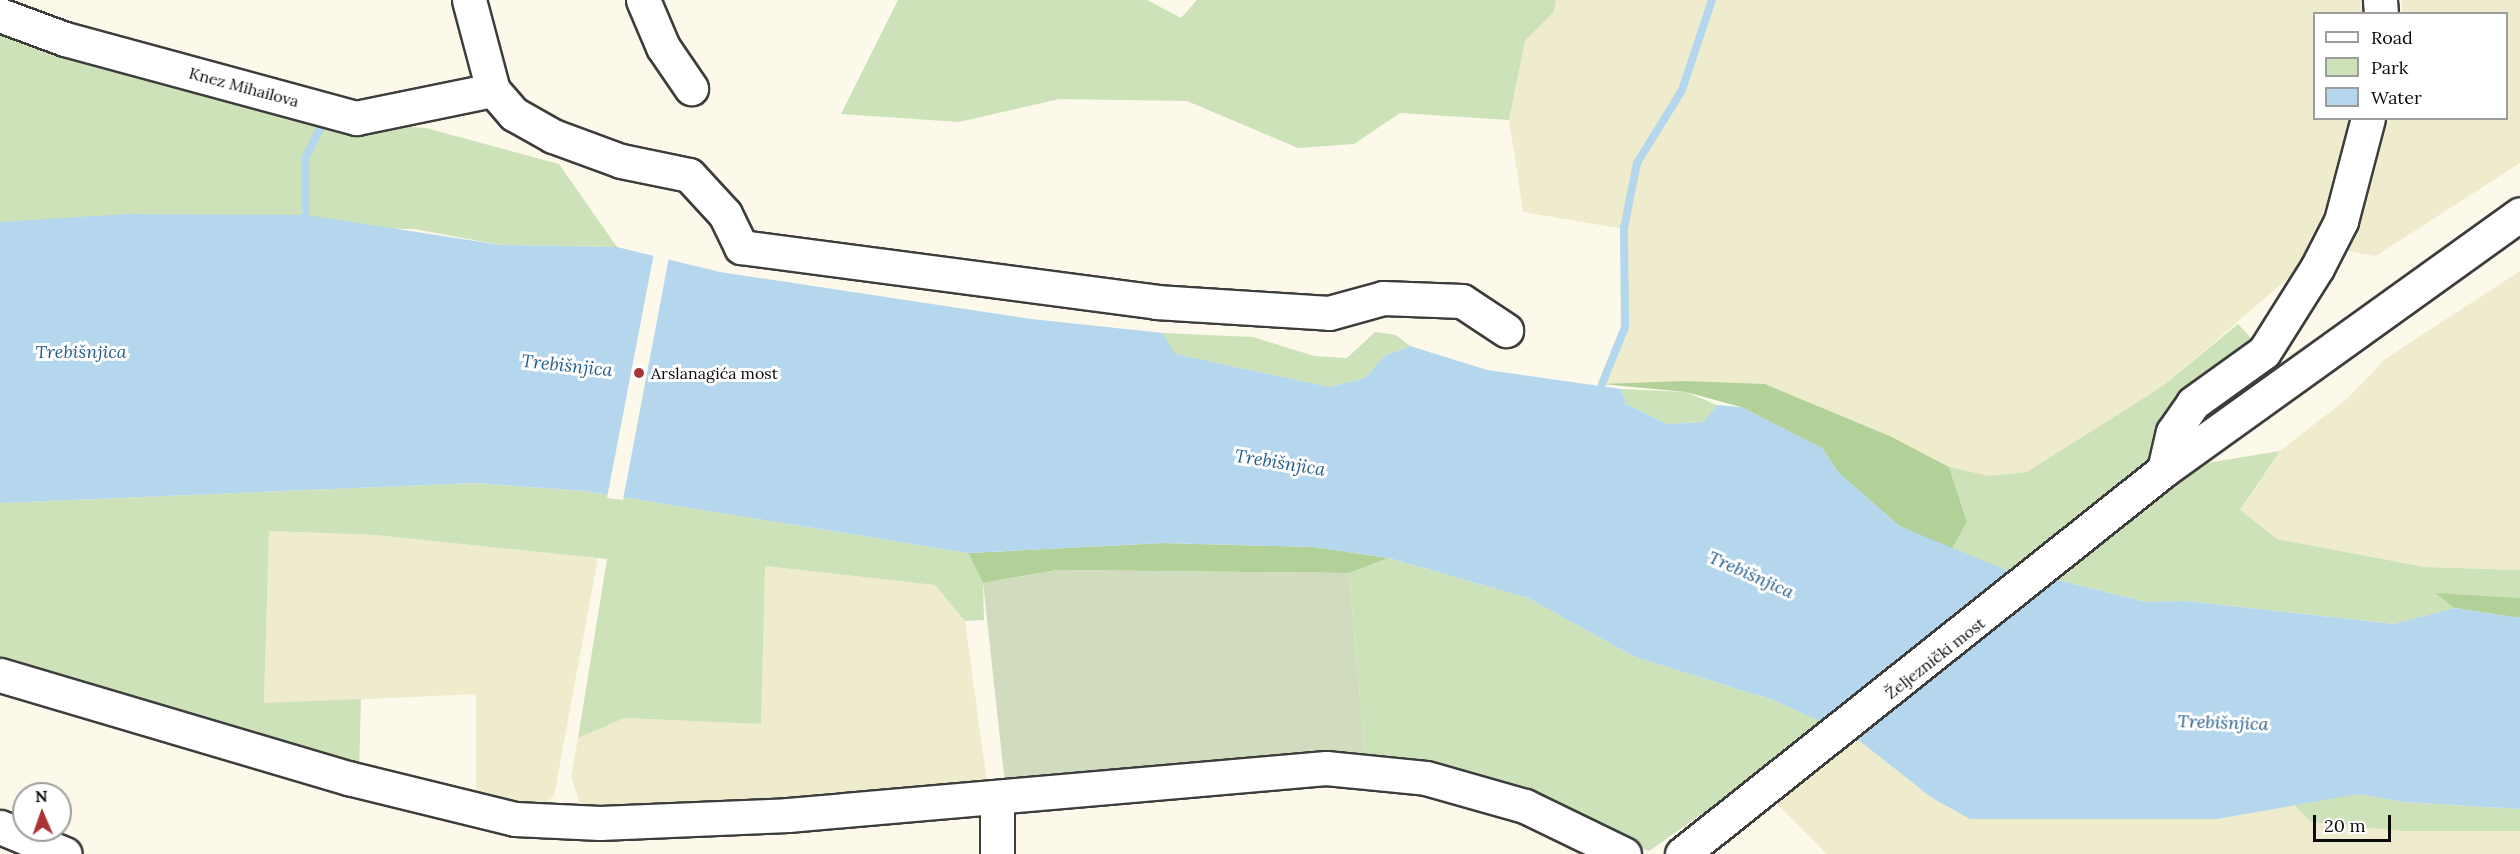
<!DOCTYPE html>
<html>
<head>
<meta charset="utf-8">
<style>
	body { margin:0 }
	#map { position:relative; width:2520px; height:854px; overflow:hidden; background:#fcf9ea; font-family:Lora,serif }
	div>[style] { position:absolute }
	.farmland>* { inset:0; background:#efeccd }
	.green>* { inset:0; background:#cde2b8 }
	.forest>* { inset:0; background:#b1d199 }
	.cemetery>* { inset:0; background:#d1dbbe }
	.water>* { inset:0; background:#b4d7ee }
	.pier>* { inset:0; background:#fcf9ea }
	.stream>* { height:8px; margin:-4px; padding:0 4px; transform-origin:4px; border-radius:4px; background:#b4d7ee }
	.roads { filter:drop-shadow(2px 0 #3d3d3d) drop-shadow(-2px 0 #3d3d3d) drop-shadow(0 2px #3d3d3d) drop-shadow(0 -2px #3d3d3d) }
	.minor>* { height:33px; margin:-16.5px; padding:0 16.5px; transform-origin:16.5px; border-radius:16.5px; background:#fff }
	.dots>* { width:16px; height:16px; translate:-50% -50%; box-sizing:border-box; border:3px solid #fff; border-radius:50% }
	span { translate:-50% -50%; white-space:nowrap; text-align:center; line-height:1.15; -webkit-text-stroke:6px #fff; paint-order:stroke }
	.street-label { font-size:16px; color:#0a0a0a }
	.poi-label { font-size:16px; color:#0a0a0a }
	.left { translate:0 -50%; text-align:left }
	.water-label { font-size:18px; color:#245d8b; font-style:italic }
	.legend { position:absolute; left:2313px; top:12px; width:195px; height:108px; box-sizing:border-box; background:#fff; border:2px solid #9d9d9d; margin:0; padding:8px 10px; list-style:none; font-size:18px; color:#0a0a0a }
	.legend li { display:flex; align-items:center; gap:12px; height:30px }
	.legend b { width:30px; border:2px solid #9d9d9d }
	.north { position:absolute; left:12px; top:782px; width:60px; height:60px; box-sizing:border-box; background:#fff; border:2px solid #9d9d9d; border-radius:50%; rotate:358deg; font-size:16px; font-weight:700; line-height:24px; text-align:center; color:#0a0a0a }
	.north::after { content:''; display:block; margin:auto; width:21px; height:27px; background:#a83438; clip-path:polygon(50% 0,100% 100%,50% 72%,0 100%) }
	.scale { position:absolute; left:2313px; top:815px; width:78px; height:27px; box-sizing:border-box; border:3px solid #0a0a0a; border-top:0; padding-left:8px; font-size:18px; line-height:21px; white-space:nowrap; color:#0a0a0a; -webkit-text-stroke:4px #fff; paint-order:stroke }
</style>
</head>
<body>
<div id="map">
	<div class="farmland">
		<div style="clip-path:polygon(1556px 0,2368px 0,2368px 13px,2314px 14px,2314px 118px,2355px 119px,2330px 205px,2296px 271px,2164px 386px,2027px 472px,1989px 477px,1949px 467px,1892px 437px,1765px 384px,1602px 384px,1625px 327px,1624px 229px,1523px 212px,1509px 120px,1525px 41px,1554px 12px)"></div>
		<div style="clip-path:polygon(2402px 0,2520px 0,2520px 163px,2376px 256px,2342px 250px,2382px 119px,2506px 118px,2506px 14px,2401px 13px)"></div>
		<div style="clip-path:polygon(2520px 271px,2520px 570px,2425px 567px,2277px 539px,2240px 511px,2280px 451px,2348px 398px,2385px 359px)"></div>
		<div style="clip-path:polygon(269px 531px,375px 535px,598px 558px,554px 796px,542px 807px,476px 802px,476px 694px,264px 704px)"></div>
		<div style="clip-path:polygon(764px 566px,936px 585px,965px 621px,988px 789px,590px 810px,580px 804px,571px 776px,578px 738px,601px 725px,624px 718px,761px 724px)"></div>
		<div style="clip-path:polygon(1852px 735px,1932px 798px,1970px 819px,2217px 819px,2292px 802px,2310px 822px,2401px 831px,2520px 831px,2520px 854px,1827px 854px,1772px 799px)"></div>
	</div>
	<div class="green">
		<div style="clip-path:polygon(898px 0,1147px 0,1181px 18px,1197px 0,1556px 0,1554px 12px,1525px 41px,1509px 120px,1400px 113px,1354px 144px,1298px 148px,1187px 101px,1059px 99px,959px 122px,841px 114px)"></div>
		<div style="clip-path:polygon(0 27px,348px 123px,426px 128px,559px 164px,617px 247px,501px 245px,414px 229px,0 222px)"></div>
		<div style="clip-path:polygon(2238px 324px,2264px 352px,2193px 403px,2164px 470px,2280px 451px,2240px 510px,2277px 539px,2425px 567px,2520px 570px,2520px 598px,2436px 594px,2454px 608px,2395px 624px,2185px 601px,2146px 602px,2050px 578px,2021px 576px,1952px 549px,1967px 520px,1949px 467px,1989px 476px,2027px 472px,2163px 386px)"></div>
		<div style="clip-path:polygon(1375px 332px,1396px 335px,1410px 346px,1384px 356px,1365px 378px,1329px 387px,1174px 354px,1163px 333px,1253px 337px,1314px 356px,1347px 358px)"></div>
		<div style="clip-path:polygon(1621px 389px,1686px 392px,1717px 405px,1703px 422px,1667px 424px,1626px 404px)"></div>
		<div style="clip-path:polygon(475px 483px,585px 491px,968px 553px,983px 583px,984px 620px,965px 621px,935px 585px,765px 566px,761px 724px,624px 718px,578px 738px,607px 559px,375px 535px,269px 531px,264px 703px,361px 699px,359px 772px,0 675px,0 503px)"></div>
		<div style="clip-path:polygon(1389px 558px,1528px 598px,1635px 657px,1773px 700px,1833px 726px,1720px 811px,1703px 813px,1649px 851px,1365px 756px,1349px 573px)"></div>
		<div style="clip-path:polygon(2360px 794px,2404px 802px,2520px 809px,2520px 831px,2401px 831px,2310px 822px,2292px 802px)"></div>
	</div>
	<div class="forest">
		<div style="clip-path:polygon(1684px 381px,1765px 384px,1892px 437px,1949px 467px,1967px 521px,1952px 549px,1899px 526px,1838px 472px,1822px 448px,1741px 407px,1686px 392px,1602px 384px)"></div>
		<div style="clip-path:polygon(1164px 543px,1314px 547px,1389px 558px,1349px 573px,1057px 570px,983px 583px,968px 553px)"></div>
		<div style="clip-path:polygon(2435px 593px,2520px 598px,2520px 618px,2454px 608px)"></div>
	</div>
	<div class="cemetery">
		<div style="clip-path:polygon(1057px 570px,1349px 573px,1365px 756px,1005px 784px,983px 583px)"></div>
	</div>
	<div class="water">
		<div style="clip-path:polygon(127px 214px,306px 215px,501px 245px,617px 247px,720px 272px,1031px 319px,1163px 333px,1175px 354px,1329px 387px,1365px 378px,1384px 356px,1410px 346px,1487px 370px,1621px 389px,1626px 404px,1667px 424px,1703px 422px,1717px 405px,1741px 407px,1822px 448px,1838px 472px,1899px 526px,2021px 576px,2050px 578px,2146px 602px,2185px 601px,2394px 624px,2454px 608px,2520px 618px,2520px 809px,2404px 802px,2359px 794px,2217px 819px,1970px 819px,1932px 798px,1852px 735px,1773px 700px,1635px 657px,1528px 598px,1389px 558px,1314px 547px,1164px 543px,968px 553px,585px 491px,475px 483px,0 503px,0 222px)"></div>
	</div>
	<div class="pier">
		<div style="clip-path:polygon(654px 253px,669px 257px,623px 500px,607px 498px)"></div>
	</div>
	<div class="stream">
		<div style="left:306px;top:215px;width:58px;rotate:-90deg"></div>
		<div style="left:306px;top:157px;width:32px;rotate:-64deg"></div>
		<div style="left:1602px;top:384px;width:61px;rotate:-68deg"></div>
		<div style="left:1625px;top:327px;width:99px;rotate:-90.6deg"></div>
		<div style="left:1624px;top:228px;width:66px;rotate:-78.7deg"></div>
		<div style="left:1637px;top:163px;width:86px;rotate:-58.3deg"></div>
		<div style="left:1682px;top:90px;width:95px;rotate:-71.6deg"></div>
	</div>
	<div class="roads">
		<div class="minor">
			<div style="left:469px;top:0;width:93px;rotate:75.1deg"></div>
			<div style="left:493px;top:90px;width:32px;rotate:49deg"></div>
			<div style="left:514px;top:114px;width:45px;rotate:29.4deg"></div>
			<div style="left:553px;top:136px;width:72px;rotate:20.2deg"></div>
			<div style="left:621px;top:161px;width:69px;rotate:11.6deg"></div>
			<div style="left:689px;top:175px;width:53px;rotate:47.3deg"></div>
			<div style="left:725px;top:214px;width:37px;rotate:64deg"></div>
			<div style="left:741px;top:247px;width:419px;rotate:7.5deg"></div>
			<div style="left:1156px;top:302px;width:173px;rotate:3.6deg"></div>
			<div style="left:1329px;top:313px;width:56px;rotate:-15.5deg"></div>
			<div style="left:1383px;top:298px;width:79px;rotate:2.2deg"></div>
			<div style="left:1462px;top:301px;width:53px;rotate:33.4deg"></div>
			<div style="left:643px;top:0;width:51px;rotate:66.9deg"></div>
			<div style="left:663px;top:47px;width:50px;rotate:55.7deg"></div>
			<div style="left:2380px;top:0;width:14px;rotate:86deg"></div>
			<div style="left:0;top:15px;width:69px;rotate:20.3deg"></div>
			<div style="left:65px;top:39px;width:302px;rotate:15.2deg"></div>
			<div style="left:356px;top:118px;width:140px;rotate:-11.6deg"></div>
			<div style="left:2164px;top:470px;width:39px;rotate:-77deg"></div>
			<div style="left:2173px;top:432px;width:35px;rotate:-55deg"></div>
			<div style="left:2193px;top:403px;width:87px;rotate:-35.7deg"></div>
			<div style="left:2264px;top:352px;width:99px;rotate:-57.8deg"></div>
			<div style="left:2317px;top:268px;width:53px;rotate:-62.9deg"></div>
			<div style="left:2341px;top:221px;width:106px;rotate:-75.3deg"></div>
			<div style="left:0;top:675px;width:363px;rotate:16.5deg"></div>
			<div style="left:348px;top:778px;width:172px;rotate:13.8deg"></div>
			<div style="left:515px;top:819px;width:85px;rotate:2.7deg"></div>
			<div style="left:600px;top:823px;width:188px;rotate:-2.4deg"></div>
			<div style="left:788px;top:815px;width:540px;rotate:-4.99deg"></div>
			<div style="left:1326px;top:768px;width:100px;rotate:5.7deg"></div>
			<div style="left:1426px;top:778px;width:103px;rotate:15.8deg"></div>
			<div style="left:1525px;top:806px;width:110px;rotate:25.9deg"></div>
			<div style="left:997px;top:797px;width:57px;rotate:90deg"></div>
			<div style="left:0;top:827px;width:70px;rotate:22.6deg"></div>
			<div style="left:1682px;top:854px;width:616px;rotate:-38.54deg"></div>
			<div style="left:2164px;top:470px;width:438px;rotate:-35.7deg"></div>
		</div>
	</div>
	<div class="dots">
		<div style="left:639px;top:373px;background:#a83438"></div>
	</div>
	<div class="street-label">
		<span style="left:244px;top:87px;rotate:15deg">Knez Mihailova</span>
		<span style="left:1935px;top:658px;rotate:-38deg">Željeznički most</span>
	</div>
	<div class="poi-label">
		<span class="left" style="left:651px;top:373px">Arslanagića most</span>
	</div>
	<div class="water-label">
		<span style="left:81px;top:352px">Trebišnjica</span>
		<span style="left:567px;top:366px;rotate:6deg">Trebišnjica</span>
		<span style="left:1280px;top:463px;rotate:9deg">Trebišnjica</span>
		<span style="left:1751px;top:575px;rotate:24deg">Trebišnjica</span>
		<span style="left:2223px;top:723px;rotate:2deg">Trebišnjica</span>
	</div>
	<ul class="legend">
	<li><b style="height:8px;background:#fff"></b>Road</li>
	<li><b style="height:16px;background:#cde2b8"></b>Park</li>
	<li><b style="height:16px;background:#b4d7ee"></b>Water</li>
	</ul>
	<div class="north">N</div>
	<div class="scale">20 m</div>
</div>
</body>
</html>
